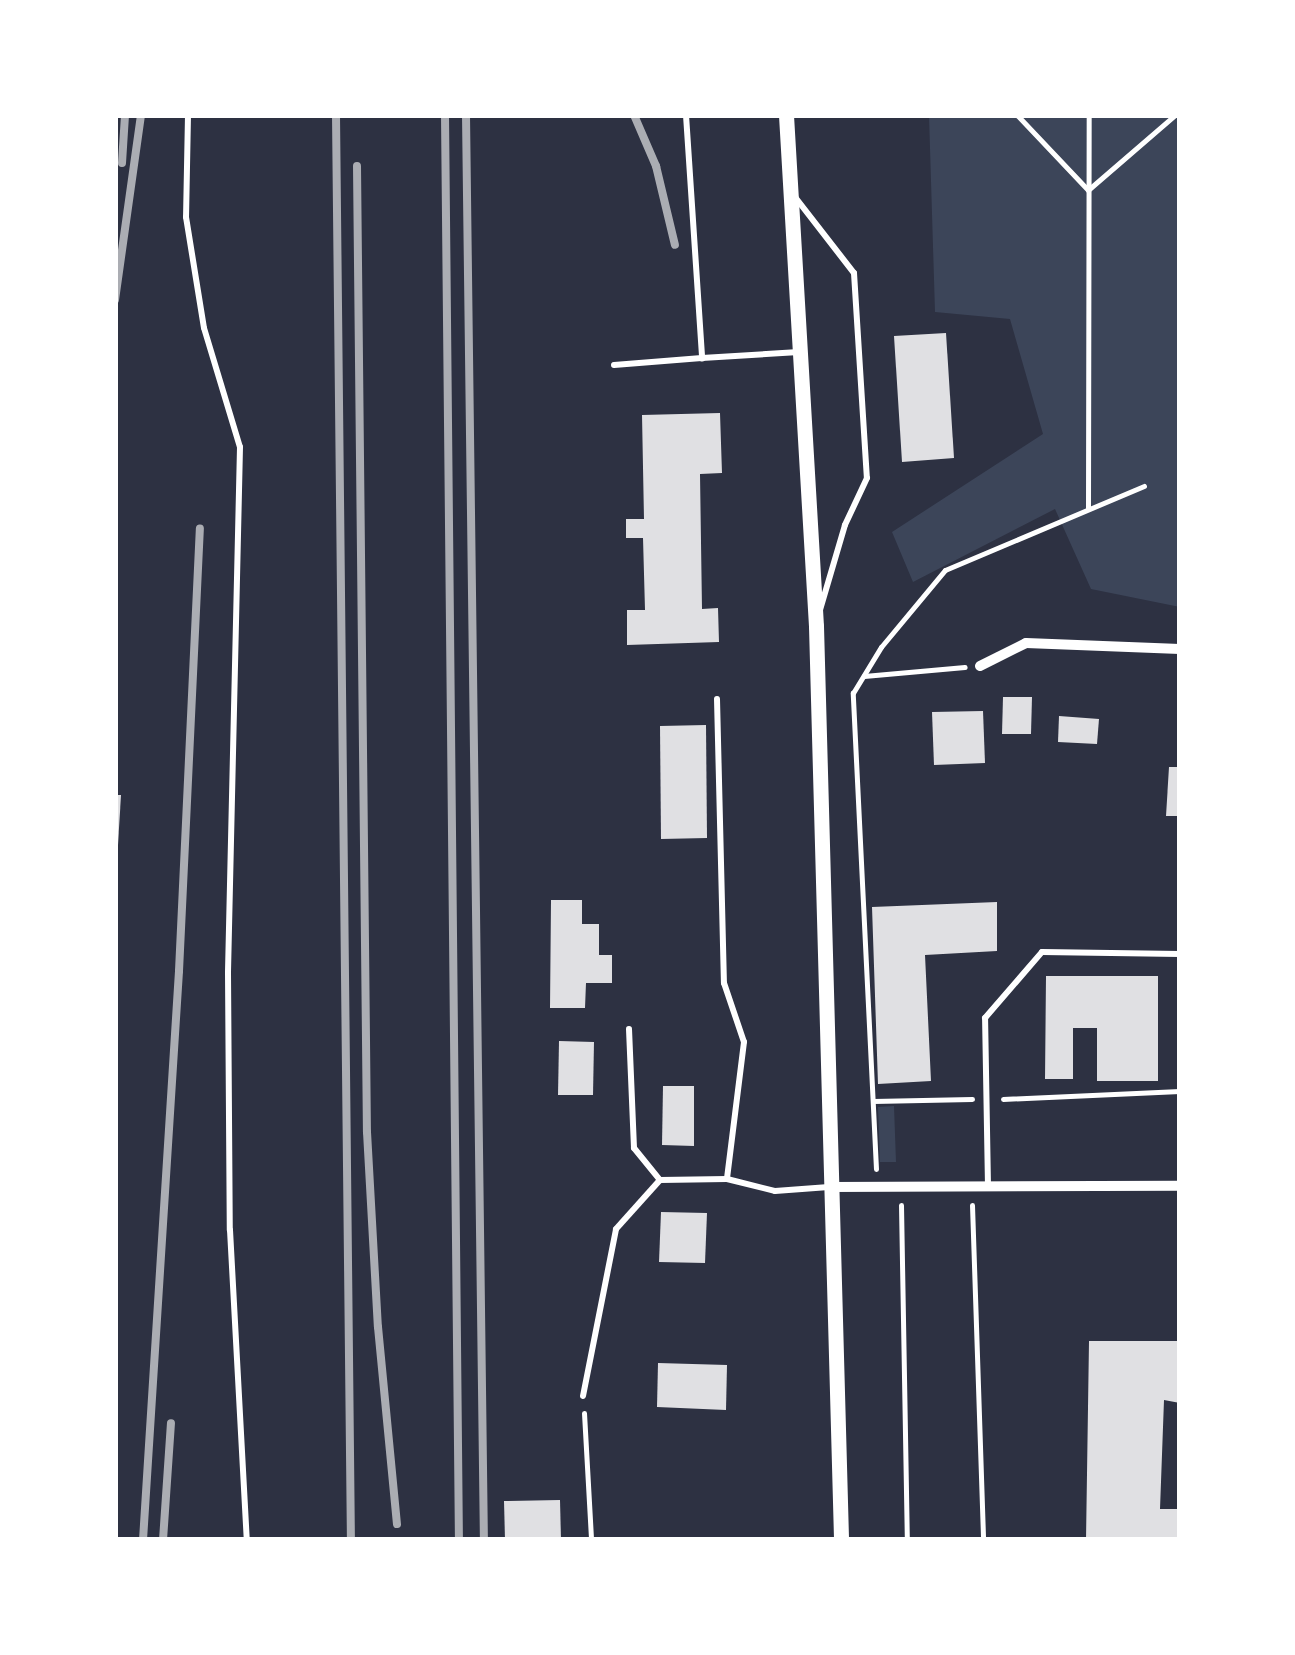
<!DOCTYPE html>
<html>
<head>
<meta charset="utf-8">
<style>
	body { margin:0 }
	#map { position:relative; width:1295px; height:1655px; overflow:hidden; background:#2d3142; font-family:"Fira Sans",sans-serif }
	div>[style] { position:absolute }
	.green>* { inset:0; background:#3c4559 }
	.building>* { inset:0; background:#e0e0e3 }
	.path>* { height:5px; margin:-2.5px; padding:0 2.5px; transform-origin:2.5px; border-radius:2.5px; background:#fff }
	.service>* { height:6px; margin:-3px; padding:0 3px; transform-origin:3px; border-radius:3px; background:#fff }
	.minor>* { height:10px; margin:-5px; padding:0 5px; transform-origin:5px; border-radius:5px; background:#fff }
	.secondary>* { height:15px; margin:-7.5px; padding:0 7.5px; transform-origin:7.5px; border-radius:7.5px; background:#fff }
	.rail>* { height:8px; margin:-4px; padding:0 4px; transform-origin:4px; border-radius:4px; background:#abadb3 }
	span { translate:-50% -50%; white-space:nowrap; text-align:center; line-height:1.15; -webkit-text-stroke:8px #fff; paint-order:stroke }
	.frame { position:absolute; inset:0; border:118px solid #fff; pointer-events:none }
</style>
</head>
<body>
<div id="map">
	<div class="green">
		<div style="clip-path:polygon(929px 115px,1180px 115px,1180px 607px,1091px 589px,1055px 509px,913px 582px,892px 532px,1043px 434px,1010px 319px,935px 312px)"></div>
		<div style="clip-path:polygon(894px 1106px,896px 1162px,880px 1162px,878px 1107px)"></div>
	</div>
	<div class="building">
		<div style="clip-path:polygon(946px 333px,954px 458px,902px 462px,894px 336px)"></div>
		<div style="clip-path:polygon(720px 413px,722px 473px,700px 474px,702px 609px,718px 608px,719px 642px,627px 645px,627px 610px,645px 610px,643px 538px,626px 538px,626px 519px,644px 519px,642px 415px)"></div>
		<div style="clip-path:polygon(1003px 697px,1032px 697px,1031px 734px,1002px 734px)"></div>
		<div style="clip-path:polygon(983px 711px,985px 763px,934px 765px,932px 712px)"></div>
		<div style="clip-path:polygon(1059px 716px,1099px 719px,1097px 744px,1058px 742px)"></div>
		<div style="clip-path:polygon(706px 725px,707px 838px,661px 839px,660px 726px)"></div>
		<div style="clip-path:polygon(1169px 767px,1180px 767px,1180px 816px,1166px 816px)"></div>
		<div style="clip-path:polygon(115px 795px,121px 795px,118px 845px,115px 845px)"></div>
		<div style="clip-path:polygon(551px 900px,582px 900px,582px 924px,599px 924px,599px 955px,612px 955px,612px 983px,586px 983px,585px 1008px,550px 1008px)"></div>
		<div style="clip-path:polygon(997px 902px,997px 951px,925px 955px,931px 1081px,878px 1084px,872px 907px)"></div>
		<div style="clip-path:polygon(1046px 976px,1158px 976px,1158px 1081px,1097px 1081px,1097px 1028px,1073px 1028px,1073px 1079px,1045px 1079px)"></div>
		<div style="clip-path:polygon(559px 1041px,594px 1042px,593px 1095px,558px 1095px)"></div>
		<div style="clip-path:polygon(663px 1086px,694px 1086px,694px 1146px,662px 1145px)"></div>
		<div style="clip-path:polygon(661px 1212px,707px 1213px,705px 1263px,659px 1262px)"></div>
		<div style="clip-path:polygon(1089px 1341px,1180px 1341px,1180px 1403px,1164px 1400px,1160px 1509px,1180px 1509px,1180px 1540px,1086px 1540px)"></div>
		<div style="clip-path:polygon(658px 1363px,727px 1365px,726px 1410px,657px 1407px)"></div>
		<div style="clip-path:polygon(560px 1500px,561px 1540px,505px 1540px,504px 1501px)"></div>
	</div>
	<div class="path">
		<div style="left:1017px;top:115px;width:103px;rotate:46.6deg"></div>
		<div style="left:1088px;top:190px;width:115px;rotate:-40.8deg"></div>
		<div style="left:1088px;top:509px;width:394px;rotate:-89.9deg"></div>
		<div style="left:864px;top:676px;width:101px;rotate:-5.1deg"></div>
		<div style="left:1003px;top:1099px;width:177px;rotate:-2.6deg"></div>
		<div style="left:873px;top:1101px;width:99px;rotate:-1.2deg"></div>
		<div style="left:876px;top:1169px;width:477px;rotate:-92.8deg"></div>
		<div style="left:853px;top:693px;width:54px;rotate:-58.7deg"></div>
		<div style="left:881px;top:647px;width:100px;rotate:-50.3deg"></div>
		<div style="left:945px;top:570px;width:216px;rotate:-22.9deg"></div>
		<div style="left:901px;top:1205px;width:335px;rotate:89deg"></div>
		<div style="left:972px;top:1205px;width:335px;rotate:88.1deg"></div>
		<div style="left:584px;top:1413px;width:127px;rotate:86.8deg"></div>
	</div>
	<div class="service">
		<div style="left:188px;top:115px;width:102px;rotate:91.1deg"></div>
		<div style="left:186px;top:217px;width:112px;rotate:80.8deg"></div>
		<div style="left:204px;top:328px;width:124px;rotate:73.2deg"></div>
		<div style="left:240px;top:447px;width:526px;rotate:91.31deg"></div>
		<div style="left:228px;top:973px;width:257px;rotate:89.6deg"></div>
		<div style="left:230px;top:1230px;width:310px;rotate:86.9deg"></div>
		<div style="left:686px;top:115px;width:244px;rotate:86.2deg"></div>
		<div style="left:702px;top:358px;width:97px;rotate:-3.5deg"></div>
		<div style="left:795px;top:197px;width:96px;rotate:52.2deg"></div>
		<div style="left:854px;top:273px;width:205px;rotate:86.4deg"></div>
		<div style="left:867px;top:478px;width:52px;rotate:115.1deg"></div>
		<div style="left:845px;top:525px;width:89px;rotate:106.4deg"></div>
		<div style="left:614px;top:365px;width:88px;rotate:-4.5deg"></div>
		<div style="left:717px;top:699px;width:284px;rotate:88.6deg"></div>
		<div style="left:724px;top:983px;width:62px;rotate:71.3deg"></div>
		<div style="left:744px;top:1042px;width:138px;rotate:97.1deg"></div>
		<div style="left:629px;top:1029px;width:119px;rotate:87.6deg"></div>
		<div style="left:634px;top:1148px;width:41px;rotate:50.9deg"></div>
		<div style="left:660px;top:1180px;width:67px;rotate:-0.9deg"></div>
		<div style="left:727px;top:1179px;width:49px;rotate:14deg"></div>
		<div style="left:775px;top:1191px;width:54px;rotate:-4.2deg"></div>
		<div style="left:988px;top:1186px;width:168px;rotate:-91deg"></div>
		<div style="left:985px;top:1018px;width:87px;rotate:-49.2deg"></div>
		<div style="left:1042px;top:952px;width:138px;rotate:0.8deg"></div>
		<div style="left:583px;top:1396px;width:170px;rotate:-78.8deg"></div>
		<div style="left:616px;top:1229px;width:66px;rotate:-48.1deg"></div>
	</div>
	<div class="minor">
		<div style="left:980px;top:666px;width:51px;rotate:-26.6deg"></div>
		<div style="left:1026px;top:643px;width:154px;rotate:2.2deg"></div>
		<div style="left:830px;top:1187px;width:350px;rotate:-0.2deg"></div>
	</div>
	<div class="secondary">
		<div style="left:786px;top:115px;width:512px;rotate:86.64deg"></div>
		<div style="left:816px;top:626px;width:914px;rotate:88.43deg"></div>
	</div>
	<div class="rail">
		<div style="left:336px;top:115px;width:1425px;rotate:89.4deg"></div>
		<div style="left:445px;top:115px;width:1425px;rotate:89.44deg"></div>
		<div style="left:466px;top:115px;width:1425px;rotate:89.28deg"></div>
		<div style="left:634px;top:115px;width:56px;rotate:66.7deg"></div>
		<div style="left:656px;top:166px;width:81px;rotate:76.5deg"></div>
		<div style="left:122px;top:163px;width:48px;rotate:-86.4deg"></div>
		<div style="left:357px;top:166px;width:966px;rotate:89.41deg"></div>
		<div style="left:367px;top:1132px;width:195px;rotate:86.8deg"></div>
		<div style="left:378px;top:1327px;width:198px;rotate:84.5deg"></div>
		<div style="left:115px;top:300px;width:187px;rotate:-82deg"></div>
		<div style="left:143px;top:1540px;width:570px;rotate:-86.38deg"></div>
		<div style="left:179px;top:971px;width:443px;rotate:-87.3deg"></div>
		<div style="left:163px;top:1540px;width:117px;rotate:-86.1deg"></div>
	</div>
	<div class="frame"></div>
</div>
</body>
</html>
